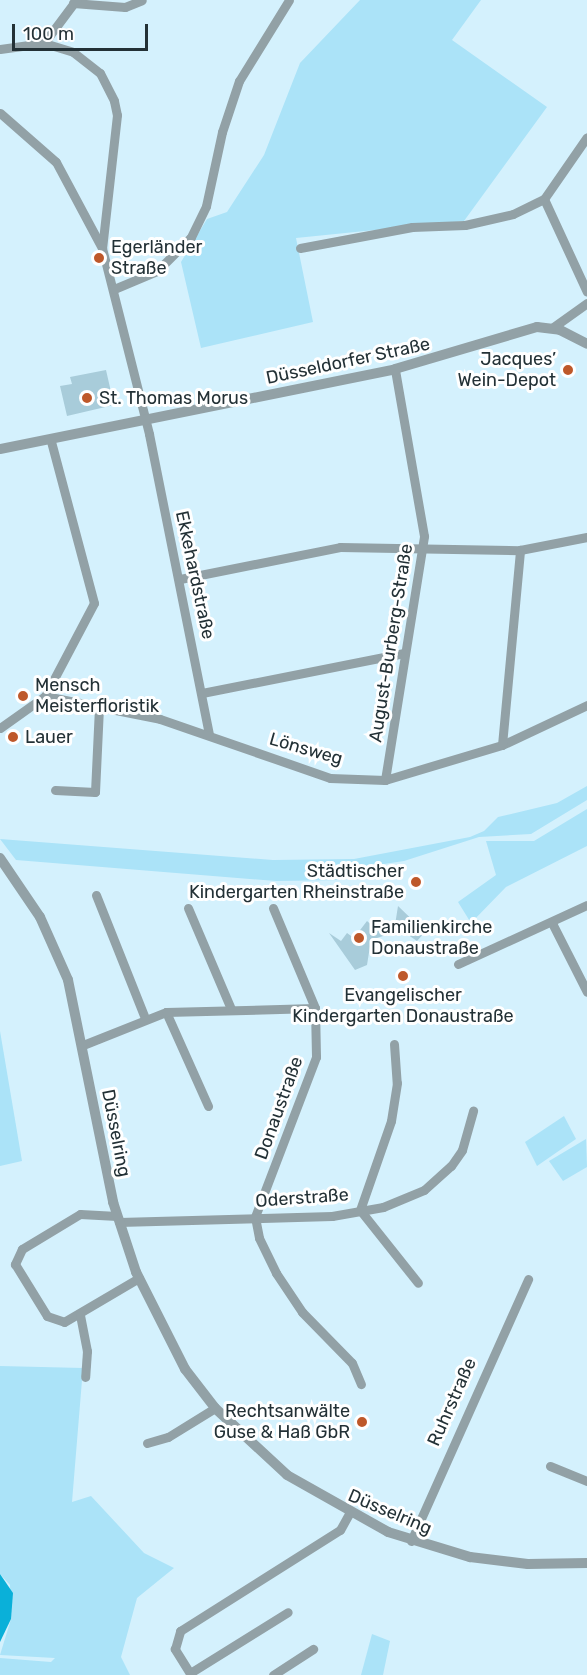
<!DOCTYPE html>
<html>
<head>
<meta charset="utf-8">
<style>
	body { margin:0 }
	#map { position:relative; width:587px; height:1675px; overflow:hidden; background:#d4f1fd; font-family:Rubik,sans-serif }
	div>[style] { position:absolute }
	.green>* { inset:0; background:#abe3f8 }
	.water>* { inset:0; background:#0ab0d9 }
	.building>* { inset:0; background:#a8ccda }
	.minor>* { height:9px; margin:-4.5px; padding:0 4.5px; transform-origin:4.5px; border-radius:4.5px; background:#92a1a6 }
	.tertiary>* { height:10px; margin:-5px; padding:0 5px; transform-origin:5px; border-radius:5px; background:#92a1a6 }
	.dots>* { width:16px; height:16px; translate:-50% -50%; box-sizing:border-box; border:3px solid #fff; border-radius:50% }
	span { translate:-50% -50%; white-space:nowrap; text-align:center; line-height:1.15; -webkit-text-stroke:6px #fff; paint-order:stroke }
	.poi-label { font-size:18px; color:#233136 }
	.left { translate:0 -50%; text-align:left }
	.right { translate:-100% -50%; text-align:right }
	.street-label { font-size:18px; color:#233136 }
	.scale { position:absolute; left:12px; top:24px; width:136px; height:27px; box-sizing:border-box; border:3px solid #233136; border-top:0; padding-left:8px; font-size:18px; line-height:21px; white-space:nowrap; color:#233136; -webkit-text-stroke:4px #fff; paint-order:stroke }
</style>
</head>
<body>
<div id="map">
	<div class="green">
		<div style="clip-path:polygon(360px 0,481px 0,452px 40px,547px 107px,464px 221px,296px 238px,313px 322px,201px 348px,181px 262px,207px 219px,227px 212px,264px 155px,300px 63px)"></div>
		<div style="clip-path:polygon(587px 786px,587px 800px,531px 834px,479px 837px,404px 861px,351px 869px,342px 880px,276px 881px,16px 860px,0 839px,273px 860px,354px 859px,470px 837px,484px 831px,498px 817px,557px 803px)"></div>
		<div style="clip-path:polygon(587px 809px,587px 846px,506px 887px,471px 923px,458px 902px,496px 875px,486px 841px,534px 841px)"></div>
		<div style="clip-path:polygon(0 1031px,22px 1161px,0 1166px)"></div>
		<div style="clip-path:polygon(564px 1116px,576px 1139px,537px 1166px,525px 1142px)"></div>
		<div style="clip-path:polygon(586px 1139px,587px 1167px,563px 1181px,549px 1161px)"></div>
		<div style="clip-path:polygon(0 1366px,83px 1368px,72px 1502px,91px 1496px,144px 1553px,174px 1568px,137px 1598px,121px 1657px,130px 1675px,0 1675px,0 1658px,51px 1662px,55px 1658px,0 1655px,11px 1619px,10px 1585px,0 1574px)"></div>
		<div style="clip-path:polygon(372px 1634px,390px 1641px,383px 1675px,361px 1675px)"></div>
	</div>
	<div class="water">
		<div style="clip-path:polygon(0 1574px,13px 1593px,11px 1619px,0 1642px)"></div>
	</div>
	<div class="building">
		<div style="clip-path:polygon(106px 370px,114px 405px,67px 416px,60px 386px,72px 384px,70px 377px)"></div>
		<div style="clip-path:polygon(398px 906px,425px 932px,417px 941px,401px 930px,371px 940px,367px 965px,355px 970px,329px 933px,341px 941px,347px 933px,354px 938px,367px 921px,376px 929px,395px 925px)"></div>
	</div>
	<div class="minor">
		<div style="left:73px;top:3px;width:52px;rotate:4.4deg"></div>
		<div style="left:125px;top:7px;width:18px;rotate:-22deg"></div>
		<div style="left:44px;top:43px;width:54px;rotate:-53.3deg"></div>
		<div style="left:0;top:49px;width:44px;rotate:-7.8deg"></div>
		<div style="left:44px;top:43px;width:30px;rotate:17deg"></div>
		<div style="left:73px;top:52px;width:34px;rotate:38deg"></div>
		<div style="left:100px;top:73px;width:31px;rotate:63deg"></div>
		<div style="left:114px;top:101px;width:14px;rotate:78deg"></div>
		<div style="left:117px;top:115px;width:134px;rotate:96.4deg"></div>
		<div style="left:102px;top:248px;width:192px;rotate:75.8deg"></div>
		<div style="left:149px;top:434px;width:307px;rotate:78.7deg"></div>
		<div style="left:0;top:113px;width:74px;rotate:41.2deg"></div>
		<div style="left:56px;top:162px;width:98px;rotate:61.9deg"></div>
		<div style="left:544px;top:199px;width:102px;rotate:65.2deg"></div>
		<div style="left:544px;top:199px;width:75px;rotate:-55.3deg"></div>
		<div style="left:300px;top:248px;width:114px;rotate:-10.6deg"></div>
		<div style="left:412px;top:227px;width:53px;rotate:-2.2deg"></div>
		<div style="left:465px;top:225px;width:49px;rotate:-12.9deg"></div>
		<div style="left:513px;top:214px;width:34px;rotate:-26deg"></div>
		<div style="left:114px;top:289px;width:47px;rotate:-22.7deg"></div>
		<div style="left:157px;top:271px;width:48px;rotate:-45deg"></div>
		<div style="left:191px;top:237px;width:34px;rotate:-64deg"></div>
		<div style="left:206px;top:206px;width:76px;rotate:-77.8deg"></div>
		<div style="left:222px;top:132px;width:54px;rotate:-71.6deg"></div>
		<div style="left:239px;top:81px;width:95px;rotate:-58.3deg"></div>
		<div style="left:552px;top:328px;width:43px;rotate:-35.5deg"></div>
		<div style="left:180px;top:579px;width:163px;rotate:-11.3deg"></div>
		<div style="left:340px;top:547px;width:180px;rotate:1deg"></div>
		<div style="left:520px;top:550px;width:68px;rotate:-11deg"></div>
		<div style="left:202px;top:693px;width:206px;rotate:-11.2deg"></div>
		<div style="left:45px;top:696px;width:117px;rotate:11.3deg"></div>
		<div style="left:160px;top:719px;width:180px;rotate:19.1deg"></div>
		<div style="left:330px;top:778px;width:55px;rotate:2.1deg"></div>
		<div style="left:385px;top:780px;width:122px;rotate:-16.7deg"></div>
		<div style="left:502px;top:745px;width:94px;rotate:-25.2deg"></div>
		<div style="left:0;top:728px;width:55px;rotate:-35.4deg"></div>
		<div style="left:45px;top:696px;width:105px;rotate:-62.2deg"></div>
		<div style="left:94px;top:603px;width:168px;rotate:-104.9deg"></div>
		<div style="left:502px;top:745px;width:196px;rotate:-84.7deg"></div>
		<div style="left:385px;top:780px;width:247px;rotate:-80.9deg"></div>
		<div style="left:424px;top:536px;width:169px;rotate:-99.9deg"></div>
		<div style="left:55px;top:790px;width:40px;rotate:2.9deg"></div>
		<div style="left:95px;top:792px;width:85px;rotate:-87.3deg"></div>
		<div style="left:96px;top:895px;width:132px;rotate:68.3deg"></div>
		<div style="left:188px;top:908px;width:110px;rotate:66.9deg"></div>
		<div style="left:273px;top:908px;width:108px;rotate:67.2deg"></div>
		<div style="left:315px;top:1008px;width:49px;rotate:88.8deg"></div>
		<div style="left:316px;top:1057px;width:171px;rotate:110.9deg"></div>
		<div style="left:255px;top:1217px;width:21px;rotate:79deg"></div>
		<div style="left:259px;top:1238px;width:39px;rotate:64deg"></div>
		<div style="left:276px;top:1273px;width:47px;rotate:56.3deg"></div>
		<div style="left:302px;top:1312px;width:71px;rotate:45.6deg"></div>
		<div style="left:352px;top:1363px;width:23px;rotate:67deg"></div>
		<div style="left:552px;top:923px;width:77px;rotate:63.1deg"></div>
		<div style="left:458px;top:964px;width:142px;rotate:-24.6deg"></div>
		<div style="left:166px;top:1012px;width:103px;rotate:65.9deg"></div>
		<div style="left:394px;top:1044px;width:39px;rotate:86deg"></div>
		<div style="left:397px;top:1083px;width:38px;rotate:99deg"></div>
		<div style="left:391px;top:1121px;width:94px;rotate:109.2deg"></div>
		<div style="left:360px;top:1210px;width:93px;rotate:51.5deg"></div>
		<div style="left:83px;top:1045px;width:89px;rotate:-21.7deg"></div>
		<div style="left:166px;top:1012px;width:149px;rotate:-1.5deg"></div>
		<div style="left:117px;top:1216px;width:37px;rotate:-177deg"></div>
		<div style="left:80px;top:1214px;width:68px;rotate:148.9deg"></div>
		<div style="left:22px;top:1249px;width:17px;rotate:115deg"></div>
		<div style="left:15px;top:1264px;width:61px;rotate:58.4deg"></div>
		<div style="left:47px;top:1316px;width:18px;rotate:19deg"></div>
		<div style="left:64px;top:1322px;width:87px;rotate:-30.4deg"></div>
		<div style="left:119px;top:1222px;width:213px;rotate:-1.6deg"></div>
		<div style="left:332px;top:1216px;width:52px;rotate:-10deg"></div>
		<div style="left:383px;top:1207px;width:44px;rotate:-22.5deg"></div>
		<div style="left:424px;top:1190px;width:36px;rotate:-42deg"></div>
		<div style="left:451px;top:1166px;width:19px;rotate:-55deg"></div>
		<div style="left:462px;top:1150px;width:41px;rotate:-74.2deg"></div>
		<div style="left:80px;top:1315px;width:37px;rotate:79deg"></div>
		<div style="left:87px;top:1351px;width:26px;rotate:94deg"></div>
		<div style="left:147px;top:1443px;width:22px;rotate:-16deg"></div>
		<div style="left:168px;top:1437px;width:55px;rotate:-31.7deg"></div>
		<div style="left:550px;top:1466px;width:40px;rotate:22deg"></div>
		<div style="left:411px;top:1541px;width:287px;rotate:-65.9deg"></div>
		<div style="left:190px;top:1673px;width:115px;rotate:-31.9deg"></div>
		<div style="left:191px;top:1675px;width:31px;rotate:-122deg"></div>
		<div style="left:175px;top:1649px;width:19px;rotate:-74deg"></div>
		<div style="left:180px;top:1631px;width:189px;rotate:-32.3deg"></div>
		<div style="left:340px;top:1530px;width:18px;rotate:-61deg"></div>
		<div style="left:273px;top:1675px;width:48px;rotate:-33deg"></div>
	</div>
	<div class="tertiary">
		<div style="left:0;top:449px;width:403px;rotate:-11.4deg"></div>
		<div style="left:395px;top:369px;width:148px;rotate:-16.5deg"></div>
		<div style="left:537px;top:327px;width:23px;rotate:7deg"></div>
		<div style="left:560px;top:330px;width:30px;rotate:27deg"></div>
		<div style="left:0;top:858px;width:71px;rotate:55.9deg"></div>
		<div style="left:40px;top:917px;width:69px;rotate:66deg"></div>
		<div style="left:68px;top:980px;width:227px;rotate:78.5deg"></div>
		<div style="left:113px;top:1202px;width:74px;rotate:71.8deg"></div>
		<div style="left:136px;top:1272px;width:109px;rotate:63.2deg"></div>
		<div style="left:185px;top:1369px;width:49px;rotate:52.4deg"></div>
		<div style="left:215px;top:1408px;width:98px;rotate:42.9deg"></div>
		<div style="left:287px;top:1475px;width:116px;rotate:29.4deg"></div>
		<div style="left:388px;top:1532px;width:86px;rotate:17deg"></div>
		<div style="left:470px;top:1557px;width:58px;rotate:6.9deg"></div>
		<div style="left:528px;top:1564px;width:59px;rotate:-1deg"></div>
	</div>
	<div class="dots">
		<div style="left:99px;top:258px;background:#be582a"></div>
		<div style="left:568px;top:370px;background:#be582a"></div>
		<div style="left:87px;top:398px;background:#be582a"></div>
		<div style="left:23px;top:696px;background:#be582a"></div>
		<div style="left:13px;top:737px;background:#be582a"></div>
		<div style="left:416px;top:882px;background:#be582a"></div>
		<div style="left:359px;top:938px;background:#be582a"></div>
		<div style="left:403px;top:976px;background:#be582a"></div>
		<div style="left:362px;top:1422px;background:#be582a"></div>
	</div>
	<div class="poi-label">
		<span class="left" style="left:111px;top:258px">Egerländer<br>Straße</span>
		<span class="right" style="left:556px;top:370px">Jacques’<br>Wein-Depot</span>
		<span class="left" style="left:99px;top:398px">St. Thomas Morus</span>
		<span class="left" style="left:35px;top:696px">Mensch<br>Meisterfloristik</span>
		<span class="left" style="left:25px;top:737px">Lauer</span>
		<span class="right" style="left:404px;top:882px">Städtischer<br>Kindergarten Rheinstraße</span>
		<span class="left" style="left:371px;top:938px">Familienkirche<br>Donaustraße</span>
		<span style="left:403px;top:1006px">Evangelischer<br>Kindergarten Donaustraße</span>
		<span class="right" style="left:350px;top:1422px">Rechtsanwälte<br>Guse &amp; Haß GbR</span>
	</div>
	<div class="street-label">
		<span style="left:348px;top:361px;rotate:-12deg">Düsseldorfer Straße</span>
		<span style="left:195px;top:575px;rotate:78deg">Ekkehardstraße</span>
		<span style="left:391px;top:643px;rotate:-81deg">August-Burberg-Straße</span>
		<span style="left:306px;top:749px;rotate:16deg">Lönsweg</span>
		<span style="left:279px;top:1108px;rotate:-70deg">Donaustraße</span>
		<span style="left:116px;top:1133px;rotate:79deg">Düsselring</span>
		<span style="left:302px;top:1198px;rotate:-4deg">Oderstraße</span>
		<span style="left:452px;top:1402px;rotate:-66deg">Ruhrstraße</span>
		<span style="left:390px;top:1512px;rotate:23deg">Düsselring</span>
	</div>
	<div class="scale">100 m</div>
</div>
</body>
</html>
